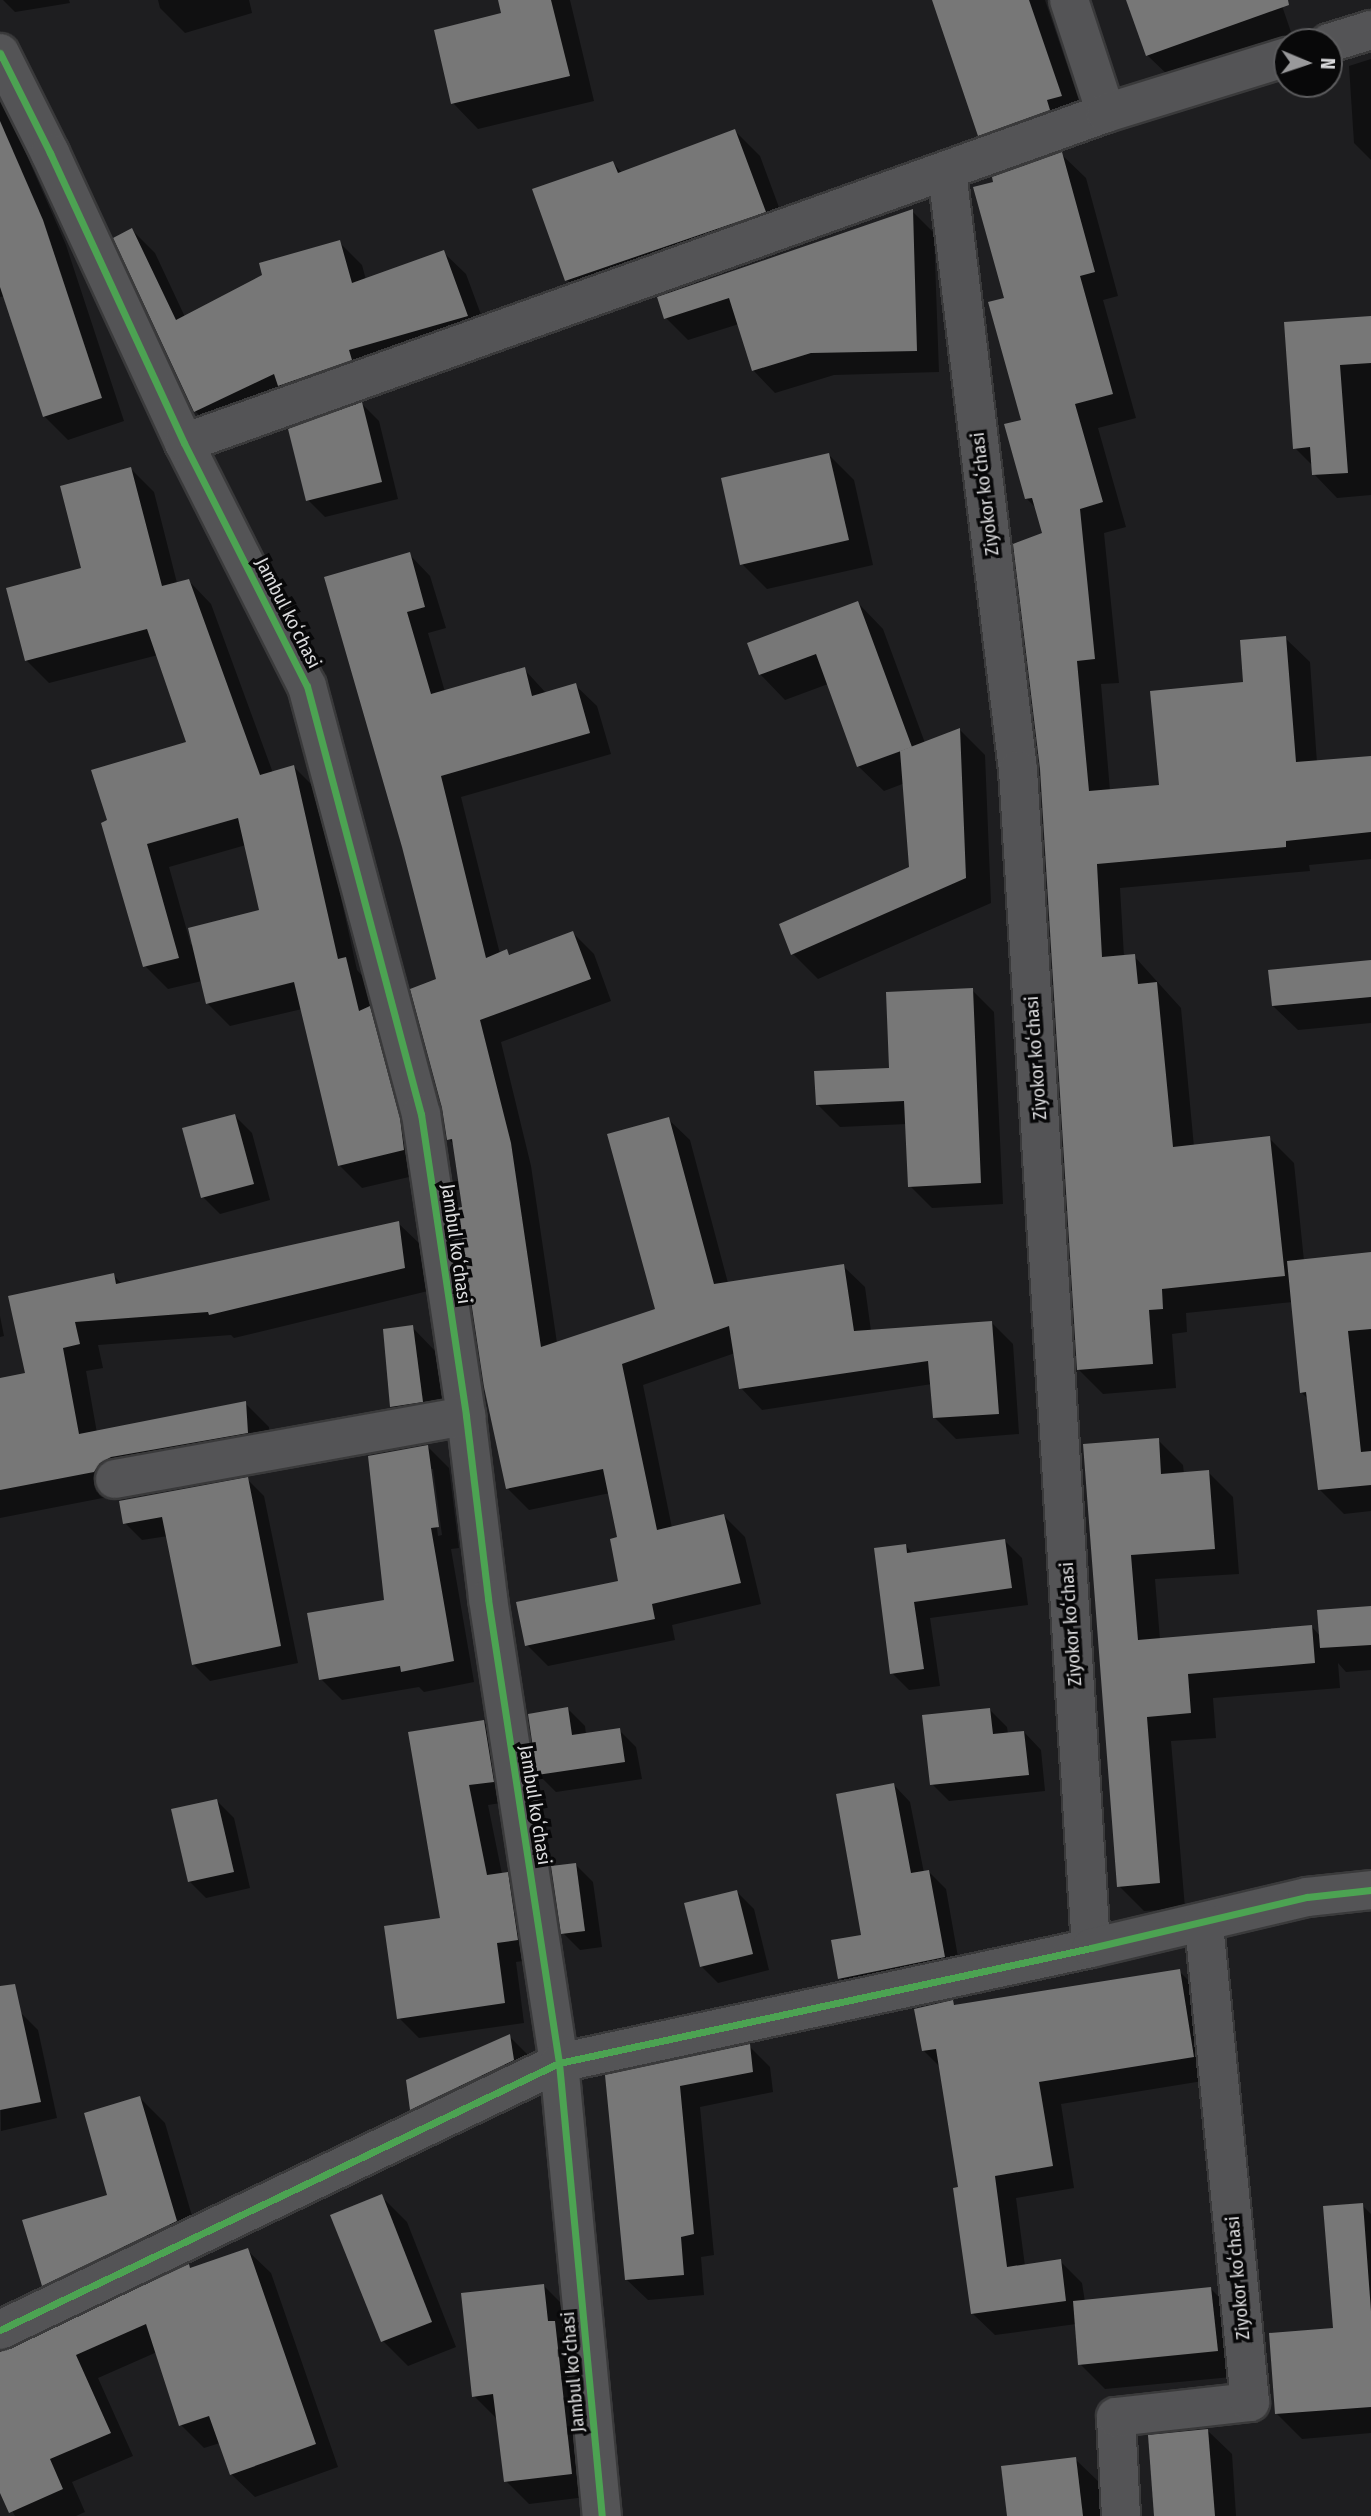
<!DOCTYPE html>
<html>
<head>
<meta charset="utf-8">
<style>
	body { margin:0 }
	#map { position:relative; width:1371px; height:2516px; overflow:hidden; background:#1e1e20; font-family:"Fira Sans Condensed",sans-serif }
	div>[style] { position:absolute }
	.shadow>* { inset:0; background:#0007 }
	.building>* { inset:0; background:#777 }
	.roads { filter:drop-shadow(2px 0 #3a3a3b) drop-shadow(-2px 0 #3a3a3b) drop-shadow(0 2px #3a3a3b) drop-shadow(0 -2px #3a3a3b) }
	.minor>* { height:38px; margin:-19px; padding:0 19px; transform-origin:19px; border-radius:19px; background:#545456 }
	.cycleway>* { height:7px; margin:-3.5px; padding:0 3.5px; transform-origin:3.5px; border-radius:3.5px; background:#4ca352 }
	span { translate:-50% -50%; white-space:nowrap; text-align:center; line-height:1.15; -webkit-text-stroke:7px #080809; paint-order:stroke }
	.street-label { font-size:19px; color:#dbdbdd }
	.north { position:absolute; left:1273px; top:28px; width:70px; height:70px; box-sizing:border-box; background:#080809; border:2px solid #5c5c5e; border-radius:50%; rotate:92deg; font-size:19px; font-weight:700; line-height:28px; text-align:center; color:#dbdbdd }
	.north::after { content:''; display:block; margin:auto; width:24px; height:32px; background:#99999b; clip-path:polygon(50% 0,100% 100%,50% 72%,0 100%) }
</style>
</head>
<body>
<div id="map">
	<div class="shadow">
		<div style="clip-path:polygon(3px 0,69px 0,70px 3px,15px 12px)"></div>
		<div style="clip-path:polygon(158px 0,249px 0,252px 13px,185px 33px,160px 8px)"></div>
		<div style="clip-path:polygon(499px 0,570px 0,594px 101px,478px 129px,453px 103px,503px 15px)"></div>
		<div style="clip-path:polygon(934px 0,1045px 0,1086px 121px,1004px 160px,979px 135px)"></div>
		<div style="clip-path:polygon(1128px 0,1280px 0,1292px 35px,1171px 78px,1147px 55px)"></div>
		<div style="clip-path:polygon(1371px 59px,1371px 160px,1354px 143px,1349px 66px)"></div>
		<div style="clip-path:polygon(0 95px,16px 123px,13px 124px,66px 245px,124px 421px,68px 440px,44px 416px,5px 296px,0 297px)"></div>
		<div style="clip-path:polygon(735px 131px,760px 156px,790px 237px,592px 305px,567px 280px,613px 163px,622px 173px)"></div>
		<div style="clip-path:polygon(1061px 154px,1086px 178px,1118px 296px,1103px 300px,1136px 418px,1098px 428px,1126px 527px,1104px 533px,1119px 683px,1101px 684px,1110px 791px,1161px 786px,1285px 638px,1310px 662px,1317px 763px,1371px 783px,1371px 859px,1309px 865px,1310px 871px,1120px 888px,1124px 957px,1134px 956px,1181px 1008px,1194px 1147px,1269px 1138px,1294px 1163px,1304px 1261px,1371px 1254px,1371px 1511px,1344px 1514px,1320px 1490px,1309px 1400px,1301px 1392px,1293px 1302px,1186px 1313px,1187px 1332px,1172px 1334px,1176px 1388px,1103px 1394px,1079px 1370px,1045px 534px,1037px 509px,1027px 499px,1023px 421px,996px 183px)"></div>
		<div style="clip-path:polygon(912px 211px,934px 233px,939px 372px,834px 375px,775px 393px,753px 370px,739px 324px,688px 340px,666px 318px)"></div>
		<div style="clip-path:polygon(132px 230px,155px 253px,185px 317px,339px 242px,362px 265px,366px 280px,443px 252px,466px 274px,490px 339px,218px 434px,195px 411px)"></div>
		<div style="clip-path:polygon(1371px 318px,1371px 495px,1337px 498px,1314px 474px,1313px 466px,1295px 448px,1286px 324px)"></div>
		<div style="clip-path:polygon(362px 404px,379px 421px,398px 499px,325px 517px,308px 500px)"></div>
		<div style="clip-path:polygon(829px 455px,854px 480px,873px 565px,767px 589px,742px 564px)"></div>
		<div style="clip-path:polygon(evenodd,131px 469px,154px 492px,177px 583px,188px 580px,211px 604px,273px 773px,294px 767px,317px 790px,357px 970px,368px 982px,426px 1173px,362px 1188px,339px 1165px,302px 1009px,230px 1026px,207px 1003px,202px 981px,168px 989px,145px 966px,109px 822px,188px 743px,158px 655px,49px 683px,26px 660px,83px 569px,131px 469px,246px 845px,262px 911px,191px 945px,169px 867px,246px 845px)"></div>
		<div style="clip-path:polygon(409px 554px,430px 576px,446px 628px,428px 633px,445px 692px,524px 669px,546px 693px,575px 685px,597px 706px,611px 754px,461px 797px,500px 954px,506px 951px,511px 956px,573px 933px,594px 954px,611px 1001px,501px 1042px,531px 1166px,557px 1343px,657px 1310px,668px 1119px,690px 1140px,728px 1283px,843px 1266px,865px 1287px,871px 1331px,991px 1322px,1013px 1344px,1019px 1434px,956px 1439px,934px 1417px,932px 1384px,762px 1410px,741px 1388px,735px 1353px,643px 1385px,672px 1528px,724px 1516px,745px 1537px,761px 1604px,672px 1625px,675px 1640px,548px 1666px,527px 1645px,621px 1582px,619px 1538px,610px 1493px,529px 1510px,507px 1488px,454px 1145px,449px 1139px,438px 980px,404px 847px,326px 578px)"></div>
		<div style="clip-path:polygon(858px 603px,883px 629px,925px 743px,960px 730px,985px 755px,991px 903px,818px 979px,793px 954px,911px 868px,905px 783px,884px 791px,858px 766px,828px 684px,785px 700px,760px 674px)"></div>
		<div style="clip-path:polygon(1371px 962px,1371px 1023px,1298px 1030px,1273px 1006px)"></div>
		<div style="clip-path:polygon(972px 990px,994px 1012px,1003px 1204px,932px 1208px,910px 1186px,907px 1124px,840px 1127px,818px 1105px,891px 1070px)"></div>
		<div style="clip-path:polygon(235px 1116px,252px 1133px,270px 1200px,220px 1214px,203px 1197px)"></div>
		<div style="clip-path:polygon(398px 1223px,422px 1246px,428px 1291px,234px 1338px,231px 1335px,98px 1345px,103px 1368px,86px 1371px,97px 1433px,245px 1403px,269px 1427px,271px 1456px,118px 1495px,0 1518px,0 1379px,27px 1374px,113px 1275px,123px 1285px)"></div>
		<div style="clip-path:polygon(0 1316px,4px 1336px,0 1337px)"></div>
		<div style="clip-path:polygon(412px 1327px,437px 1353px,447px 1426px,417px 1432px,392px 1407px)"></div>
		<div style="clip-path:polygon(1158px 1440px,1183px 1465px,1184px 1474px,1208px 1472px,1233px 1497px,1239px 1574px,1155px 1579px,1160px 1640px,1312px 1627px,1321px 1637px,1371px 1608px,1371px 1670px,1346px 1672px,1338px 1663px,1340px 1688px,1213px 1698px,1216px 1738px,1171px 1741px,1185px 1908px,1144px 1911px,1119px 1886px,1085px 1446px)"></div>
		<div style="clip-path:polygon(evenodd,428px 1447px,449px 1468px,459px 1548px,451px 1549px,474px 1682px,424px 1692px,419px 1687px,342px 1700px,321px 1679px,386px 1602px,428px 1447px,430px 1469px,433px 1469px,442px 1535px,438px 1536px,430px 1469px)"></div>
		<div style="clip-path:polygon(247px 1479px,264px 1496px,298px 1663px,210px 1681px,193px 1664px,168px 1536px,142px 1540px,125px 1523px)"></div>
		<div style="clip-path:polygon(1005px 1541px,1022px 1558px,1028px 1605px,930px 1618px,940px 1686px,909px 1690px,892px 1673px,906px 1546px,913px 1554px)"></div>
		<div style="clip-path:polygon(568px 1709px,585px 1726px,586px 1735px,619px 1730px,636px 1747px,642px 1779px,556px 1792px,539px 1775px)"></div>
		<div style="clip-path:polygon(990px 1710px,1007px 1727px,1008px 1734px,1024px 1732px,1041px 1750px,1045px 1791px,949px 1801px,932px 1784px)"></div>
		<div style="clip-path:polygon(484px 1722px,504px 1742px,513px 1801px,488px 1805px,502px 1874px,507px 1874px,527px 1894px,537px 1959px,516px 1962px,524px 2023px,419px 2038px,399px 2018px,442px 1919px,410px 1734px)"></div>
		<div style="clip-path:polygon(893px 1784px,910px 1802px,924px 1873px,929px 1872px,946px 1889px,961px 1974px,857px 1995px,840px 1978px,863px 1936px)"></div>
		<div style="clip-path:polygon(217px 1801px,234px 1818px,250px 1888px,206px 1898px,189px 1881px)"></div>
		<div style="clip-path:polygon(575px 1864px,593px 1882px,602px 1947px,580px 1950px,563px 1933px)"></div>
		<div style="clip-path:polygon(737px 1892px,754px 1909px,769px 1970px,718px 1983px,701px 1966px)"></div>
		<div style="clip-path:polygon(1179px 1971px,1201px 1993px,1215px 2079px,1061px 2104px,1074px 2188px,1016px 2198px,1025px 2266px,1060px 2261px,1082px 2283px,1085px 2302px,1211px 2289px,1236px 2314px,1242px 2376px,1105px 2389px,1080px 2364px,1076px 2324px,995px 2335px,972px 2313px,960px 2189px,941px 2068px,923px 2050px,952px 2002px,956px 2006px)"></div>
		<div style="clip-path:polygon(21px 2013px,38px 2030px,57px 2118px,1px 2131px,0 2017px)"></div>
		<div style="clip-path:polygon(509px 2036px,534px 2061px,437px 2134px,412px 2109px)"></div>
		<div style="clip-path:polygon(749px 2046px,770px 2067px,773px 2092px,700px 2107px,714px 2255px,701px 2257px,704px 2295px,648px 2300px,627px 2280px,607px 2077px)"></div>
		<div style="clip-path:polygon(140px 2098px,165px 2123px,201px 2247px,69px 2310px,44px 2285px,109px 2196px)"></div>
		<div style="clip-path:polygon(381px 2196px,407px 2222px,456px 2347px,408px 2366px,383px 2341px)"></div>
		<div style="clip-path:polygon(1362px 2205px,1371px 2214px,1371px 2433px,1302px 2439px,1277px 2414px,1335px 2330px)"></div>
		<div style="clip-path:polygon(247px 2250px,271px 2273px,338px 2467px,255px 2497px,231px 2474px,220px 2443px,204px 2448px,181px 2425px,157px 2352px,98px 2378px,133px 2456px,72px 2482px,85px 2512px,76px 2516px,15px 2516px,0 2488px,0 2352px,10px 2351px,188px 2266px,192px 2269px)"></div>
		<div style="clip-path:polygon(543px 2285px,566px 2308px,594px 2496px,529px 2504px,506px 2481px,497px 2419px,474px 2396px)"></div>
		<div style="clip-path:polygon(1208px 2431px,1232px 2454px,1236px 2516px,1156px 2516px)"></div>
		<div style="clip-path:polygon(1075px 2459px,1101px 2484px,1104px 2516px,1009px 2516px)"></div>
	</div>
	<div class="building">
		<div style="clip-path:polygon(498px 0,551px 0,570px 76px,451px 104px,434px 30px,501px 13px)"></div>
		<div style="clip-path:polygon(932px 0,1029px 0,1062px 96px,1047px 100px,1050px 110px,978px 136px)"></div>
		<div style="clip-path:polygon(1126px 0,1288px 0,1289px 5px,1146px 56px)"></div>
		<div style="clip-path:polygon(0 121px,43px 220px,102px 398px,43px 417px,0 287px)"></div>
		<div style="clip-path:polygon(735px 129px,766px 212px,565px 281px,532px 189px,613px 161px,618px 173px)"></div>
		<div style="clip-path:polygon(1062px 152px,1095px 272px,1080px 276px,1113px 394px,1075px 404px,1103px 502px,1080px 509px,1095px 659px,1077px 661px,1089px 791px,1159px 785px,1150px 691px,1243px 682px,1240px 640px,1286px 636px,1296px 762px,1371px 756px,1371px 832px,1286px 841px,1286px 847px,1097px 864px,1102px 957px,1135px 954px,1138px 984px,1157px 982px,1173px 1147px,1270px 1136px,1285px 1276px,1162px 1289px,1163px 1309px,1149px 1310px,1153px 1364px,1077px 1370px,1040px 769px,1013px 544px,1042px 533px,1032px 498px,1025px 499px,1004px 424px,1021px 420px,988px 302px,1004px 298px,973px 187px,993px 182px,992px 177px)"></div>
		<div style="clip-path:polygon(913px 209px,917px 351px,811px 353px,752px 371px,729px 298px,664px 319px,657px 297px)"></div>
		<div style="clip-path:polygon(132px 228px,176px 320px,262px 275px,259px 263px,340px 240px,352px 283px,444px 250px,468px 316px,349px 350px,352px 360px,278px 386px,274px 374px,194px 412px,113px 238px)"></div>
		<div style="clip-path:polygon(1371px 316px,1371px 363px,1340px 365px,1348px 473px,1312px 475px,1310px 447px,1293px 449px,1284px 322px)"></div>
		<div style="clip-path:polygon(362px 402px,382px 482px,306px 501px,288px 429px)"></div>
		<div style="clip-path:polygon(829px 453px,849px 540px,740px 565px,721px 478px)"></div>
		<div style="clip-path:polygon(131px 467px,162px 586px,189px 579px,260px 775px,294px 765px,338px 959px,346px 957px,359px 1011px,370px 1006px,400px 1118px,404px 1150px,338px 1166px,294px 982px,206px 1004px,188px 928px,259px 910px,238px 818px,147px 844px,179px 958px,143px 967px,101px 823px,107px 820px,91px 770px,186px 742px,147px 629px,25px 661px,6px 588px,81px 568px,60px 486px)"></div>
		<div style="clip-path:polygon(410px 552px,425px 607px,407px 612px,431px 694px,525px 667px,532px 696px,576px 683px,590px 733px,441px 776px,486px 958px,507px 949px,509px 955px,573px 931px,591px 979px,480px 1020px,511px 1143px,541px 1347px,655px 1309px,607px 1134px,669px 1117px,714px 1284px,844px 1264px,854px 1331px,992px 1321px,999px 1414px,933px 1418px,928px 1361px,739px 1389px,729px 1326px,622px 1364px,657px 1530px,724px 1514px,741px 1583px,652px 1604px,655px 1619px,525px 1646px,516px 1602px,618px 1581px,610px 1539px,617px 1537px,603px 1469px,506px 1489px,484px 1387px,457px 1208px,462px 1207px,452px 1139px,447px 1140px,442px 1108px,410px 989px,436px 979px,402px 847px,324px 577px)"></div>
		<div style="clip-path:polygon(858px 601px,912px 747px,857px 767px,816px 654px,759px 675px,747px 643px)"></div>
		<div style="clip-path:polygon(960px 728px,966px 878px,791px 955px,779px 924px,909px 867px,900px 751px)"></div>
		<div style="clip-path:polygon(1371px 960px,1371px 997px,1272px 1006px,1268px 970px)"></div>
		<div style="clip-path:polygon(973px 988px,981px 1183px,908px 1187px,904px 1101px,816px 1105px,814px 1071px,889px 1068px,886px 992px)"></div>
		<div style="clip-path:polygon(235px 1114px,254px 1184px,201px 1198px,182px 1128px)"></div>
		<div style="clip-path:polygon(399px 1221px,405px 1268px,209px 1315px,208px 1312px,75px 1322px,80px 1344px,63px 1348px,79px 1434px,246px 1401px,248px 1433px,111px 1457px,100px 1463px,94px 1472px,0 1490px,0 1378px,25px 1373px,8px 1296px,114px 1273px,116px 1284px)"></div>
		<div style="clip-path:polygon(1371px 1252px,1371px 1329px,1348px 1331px,1361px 1452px,1371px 1451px,1371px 1485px,1318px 1490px,1306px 1392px,1300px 1393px,1287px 1261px)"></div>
		<div style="clip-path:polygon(413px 1325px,423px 1402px,390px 1407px,383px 1329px)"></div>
		<div style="clip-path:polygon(1159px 1438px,1161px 1474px,1209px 1470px,1215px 1549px,1131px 1555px,1138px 1640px,1312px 1625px,1315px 1663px,1188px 1674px,1191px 1713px,1147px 1717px,1160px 1883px,1117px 1887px,1083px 1444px)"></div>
		<div style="clip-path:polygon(428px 1445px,439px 1527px,431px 1528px,454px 1661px,401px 1672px,400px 1666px,319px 1680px,307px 1613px,384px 1600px,368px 1456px)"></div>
		<div style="clip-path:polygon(248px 1477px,281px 1646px,192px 1665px,162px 1517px,123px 1524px,119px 1501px)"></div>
		<div style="clip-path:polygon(1005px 1539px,1012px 1588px,914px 1602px,924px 1669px,890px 1674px,874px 1548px,906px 1544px,907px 1553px)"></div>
		<div style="clip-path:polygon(1371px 1606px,1371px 1645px,1320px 1648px,1317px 1610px)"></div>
		<div style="clip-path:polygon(568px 1707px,572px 1735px,620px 1728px,625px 1762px,537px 1775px,528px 1714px)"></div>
		<div style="clip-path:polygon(990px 1708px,993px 1734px,1024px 1731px,1029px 1775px,930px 1785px,922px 1715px)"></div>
		<div style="clip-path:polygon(484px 1720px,494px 1782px,469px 1785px,487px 1875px,508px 1872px,518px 1940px,497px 1943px,505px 2003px,397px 2019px,384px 1926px,440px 1918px,408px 1732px)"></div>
		<div style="clip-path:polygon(894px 1783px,911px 1873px,929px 1870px,945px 1957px,838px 1979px,831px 1940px,861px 1935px,836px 1794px)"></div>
		<div style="clip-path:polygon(217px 1799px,234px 1872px,188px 1882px,171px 1809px)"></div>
		<div style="clip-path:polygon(576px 1863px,585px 1931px,561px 1934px,551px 1866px)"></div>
		<div style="clip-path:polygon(737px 1890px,753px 1954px,700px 1967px,684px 1903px)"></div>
		<div style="clip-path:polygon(1180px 1969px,1194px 2057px,1039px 2082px,1053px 2166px,995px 2176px,1007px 2267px,1061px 2259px,1066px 2301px,971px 2314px,953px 2188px,958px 2187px,936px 2049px,922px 2051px,914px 2009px,953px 2000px,954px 2005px)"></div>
		<div style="clip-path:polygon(15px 1984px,41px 2102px,0 2110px,0 1986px)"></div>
		<div style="clip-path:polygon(510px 2034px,514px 2060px,410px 2110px,406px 2080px)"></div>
		<div style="clip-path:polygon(750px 2044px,753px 2072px,680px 2086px,694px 2234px,681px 2237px,684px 2275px,625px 2280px,605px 2075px)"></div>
		<div style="clip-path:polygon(140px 2096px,177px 2221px,42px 2286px,22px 2220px,107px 2195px,84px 2113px)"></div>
		<div style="clip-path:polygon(382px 2194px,432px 2322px,381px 2342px,330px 2215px)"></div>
		<div style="clip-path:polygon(1363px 2203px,1371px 2311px,1371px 2407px,1275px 2414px,1269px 2333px,1333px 2328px,1323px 2206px)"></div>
		<div style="clip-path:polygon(248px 2248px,316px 2444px,230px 2475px,209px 2416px,179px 2426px,146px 2324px,76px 2355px,111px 2433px,50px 2459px,63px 2489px,9px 2513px,0 2493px,0 2352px,189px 2264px,190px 2268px)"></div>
		<div style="clip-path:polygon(544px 2284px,548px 2321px,555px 2321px,572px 2474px,504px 2482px,493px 2394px,472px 2397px,461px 2293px)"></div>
		<div style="clip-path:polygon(1211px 2287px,1218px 2351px,1078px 2365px,1073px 2301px)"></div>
		<div style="clip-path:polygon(1208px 2429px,1215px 2516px,1154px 2516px,1148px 2435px)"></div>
		<div style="clip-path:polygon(1076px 2457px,1083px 2516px,1007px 2516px,1001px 2466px)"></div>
	</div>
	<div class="roads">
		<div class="minor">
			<div style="left:1069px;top:0;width:119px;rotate:71.9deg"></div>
			<div style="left:1329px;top:43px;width:44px;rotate:-17.2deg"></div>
			<div style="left:0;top:53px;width:112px;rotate:63.4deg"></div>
			<div style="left:50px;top:153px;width:319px;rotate:65.2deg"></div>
			<div style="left:184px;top:443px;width:272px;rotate:63.2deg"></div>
			<div style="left:307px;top:686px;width:443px;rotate:75.1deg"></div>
			<div style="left:421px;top:1114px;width:305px;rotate:81.5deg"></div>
			<div style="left:466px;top:1416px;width:184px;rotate:83.1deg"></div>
			<div style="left:488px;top:1599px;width:469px;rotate:81.3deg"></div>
			<div style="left:559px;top:2063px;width:455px;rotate:84.6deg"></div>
			<div style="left:947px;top:171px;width:603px;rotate:83.24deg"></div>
			<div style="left:1018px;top:770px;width:1180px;rotate:86.45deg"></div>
			<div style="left:184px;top:443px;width:979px;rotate:-19.69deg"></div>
			<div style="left:1106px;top:113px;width:189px;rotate:-17.2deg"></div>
			<div style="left:115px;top:1479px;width:357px;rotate:-10.2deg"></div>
			<div style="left:0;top:2330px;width:619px;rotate:-25.53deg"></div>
			<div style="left:559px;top:2063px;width:544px;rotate:-12.2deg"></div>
			<div style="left:1091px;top:1948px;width:222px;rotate:-13.3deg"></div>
			<div style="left:1307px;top:1897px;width:64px;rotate:-6.2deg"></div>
			<div style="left:1121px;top:2516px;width:99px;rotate:-92.9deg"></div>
			<div style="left:1116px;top:2417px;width:135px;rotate:-6.4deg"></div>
			<div style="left:1250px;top:2402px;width:482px;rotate:-95.5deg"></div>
		</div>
	</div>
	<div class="cycleway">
		<div style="left:0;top:53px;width:112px;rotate:63.4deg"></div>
		<div style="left:50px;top:153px;width:319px;rotate:65.2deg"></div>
		<div style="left:184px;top:443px;width:272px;rotate:63.2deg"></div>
		<div style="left:307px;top:686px;width:443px;rotate:75.1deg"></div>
		<div style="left:421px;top:1114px;width:305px;rotate:81.5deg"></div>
		<div style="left:466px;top:1416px;width:184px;rotate:83.1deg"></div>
		<div style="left:488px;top:1599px;width:469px;rotate:81.3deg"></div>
		<div style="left:559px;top:2063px;width:455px;rotate:84.6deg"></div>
		<div style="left:0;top:2330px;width:619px;rotate:-25.53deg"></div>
		<div style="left:559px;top:2063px;width:544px;rotate:-12.2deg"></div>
		<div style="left:1091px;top:1948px;width:222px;rotate:-13.3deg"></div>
		<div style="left:1307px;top:1897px;width:64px;rotate:-6.2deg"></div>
	</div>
	<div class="street-label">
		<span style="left:985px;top:494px;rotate:-97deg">Ziyokor koʻchasi</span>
		<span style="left:288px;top:613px;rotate:63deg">Jambul koʻchasi</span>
		<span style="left:1036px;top:1058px;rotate:-94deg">Ziyokor koʻchasi</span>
		<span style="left:456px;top:1244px;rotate:82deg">Jambul koʻchasi</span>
		<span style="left:1071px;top:1624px;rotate:-94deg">Ziyokor koʻchasi</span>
		<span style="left:535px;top:1805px;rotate:81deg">Jambul koʻchasi</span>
		<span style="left:1238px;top:2278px;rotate:-95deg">Ziyokor koʻchasi</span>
		<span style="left:573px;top:2372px;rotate:-95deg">Jambul koʻchasi</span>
	</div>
	<div class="north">N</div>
</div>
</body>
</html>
